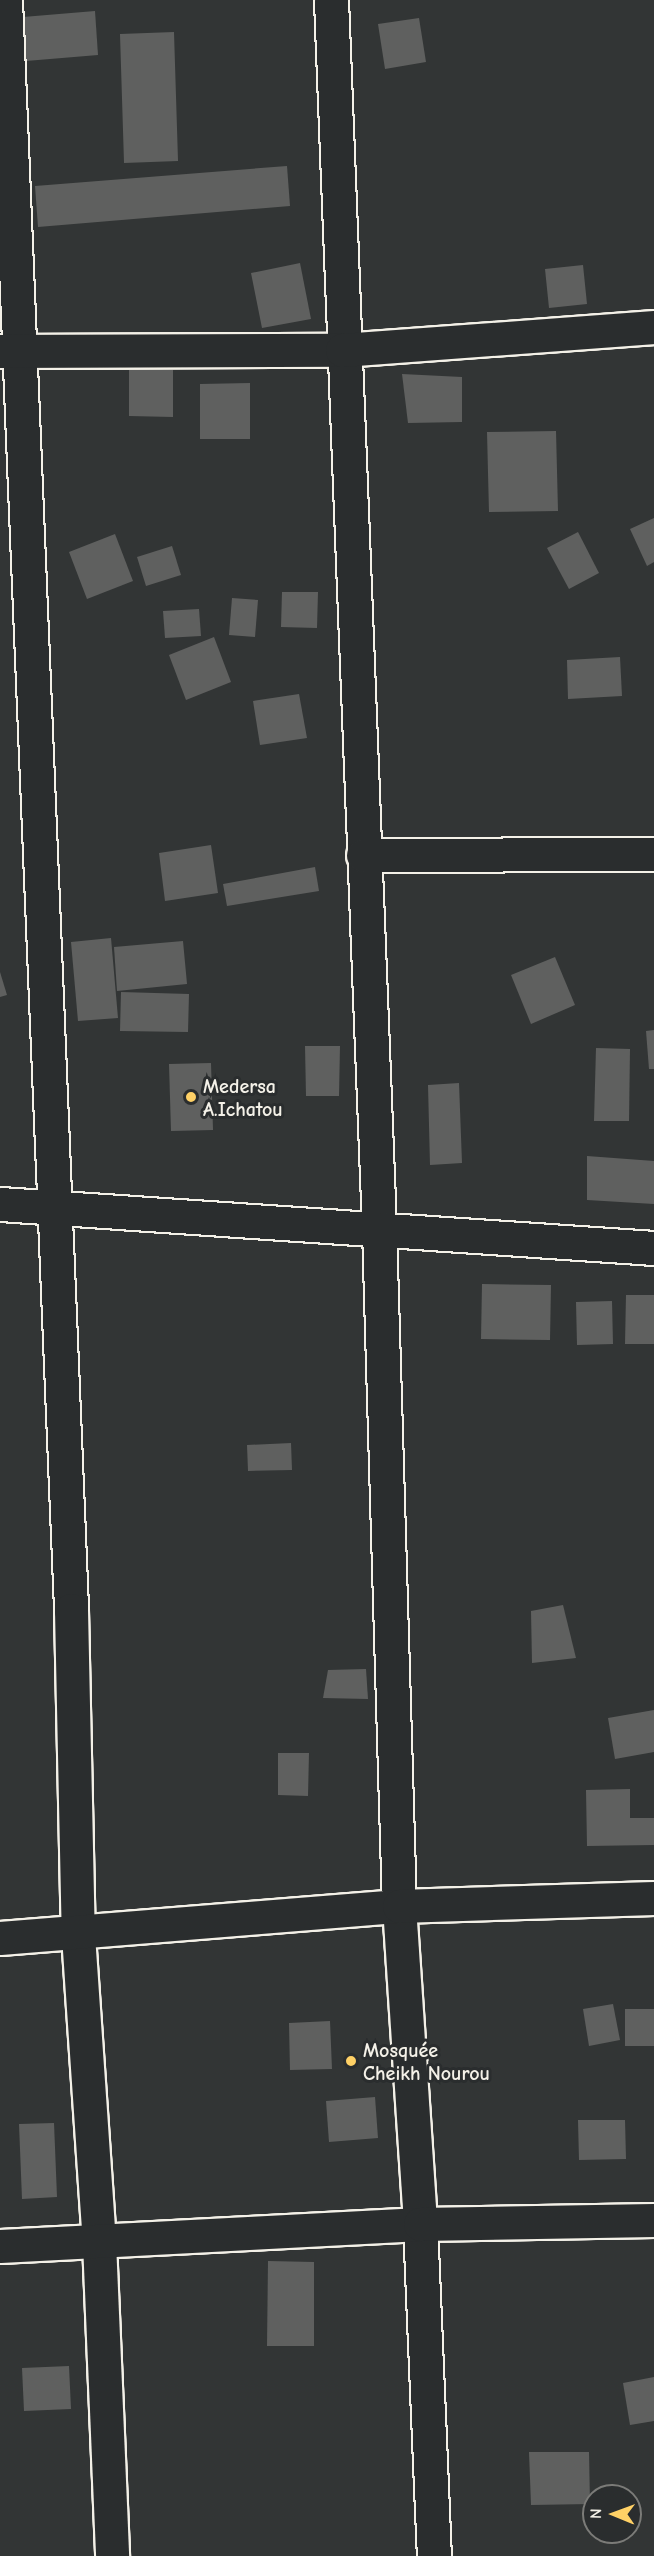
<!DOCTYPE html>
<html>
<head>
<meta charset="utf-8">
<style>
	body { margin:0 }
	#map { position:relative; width:654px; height:2556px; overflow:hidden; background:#323535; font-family:"Comic Neue",sans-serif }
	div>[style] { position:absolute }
	.building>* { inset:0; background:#5f605f }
	.roads { filter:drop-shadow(2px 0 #f4f1e8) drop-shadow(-2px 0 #f4f1e8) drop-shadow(0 2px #f4f1e8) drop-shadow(0 -2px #f4f1e8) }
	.minor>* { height:33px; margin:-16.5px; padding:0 16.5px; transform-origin:16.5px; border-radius:16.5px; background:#2a2d2e }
	.dots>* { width:16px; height:16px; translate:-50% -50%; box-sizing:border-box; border:3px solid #2a2d2e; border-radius:50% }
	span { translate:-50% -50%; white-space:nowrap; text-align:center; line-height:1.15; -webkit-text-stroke:6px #2a2d2e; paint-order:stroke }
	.poi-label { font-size:20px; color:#f4f1e8; font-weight:700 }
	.left { translate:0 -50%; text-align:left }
	.north { position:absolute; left:582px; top:2484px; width:60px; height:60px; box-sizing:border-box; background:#2a2d2e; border:2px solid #7b7b78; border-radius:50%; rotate:271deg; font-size:16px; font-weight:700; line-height:24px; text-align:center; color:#f4f1e8 }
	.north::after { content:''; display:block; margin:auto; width:21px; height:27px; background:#ffd166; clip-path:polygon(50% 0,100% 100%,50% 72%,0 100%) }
</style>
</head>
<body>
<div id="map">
	<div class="building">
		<div style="clip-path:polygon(95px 11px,98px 55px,26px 61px,23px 17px)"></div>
		<div style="clip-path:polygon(419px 18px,426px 62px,385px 69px,378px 24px)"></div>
		<div style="clip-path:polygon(174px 32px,178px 161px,124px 163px,120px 34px)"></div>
		<div style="clip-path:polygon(287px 166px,290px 206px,38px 227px,35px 186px)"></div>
		<div style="clip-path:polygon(300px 263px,311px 319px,262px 328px,251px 273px)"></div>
		<div style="clip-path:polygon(583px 265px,587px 304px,549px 308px,545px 269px)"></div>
		<div style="clip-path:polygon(129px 370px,173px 370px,173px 417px,129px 416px)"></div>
		<div style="clip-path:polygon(402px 374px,462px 377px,462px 422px,408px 423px)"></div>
		<div style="clip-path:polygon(250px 383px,250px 439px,200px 439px,200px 384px)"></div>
		<div style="clip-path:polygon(556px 431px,558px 511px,489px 512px,487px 432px)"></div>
		<div style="clip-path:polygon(654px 518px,654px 562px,647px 566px,630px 529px)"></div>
		<div style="clip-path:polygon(578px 532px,599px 573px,569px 589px,547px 548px)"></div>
		<div style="clip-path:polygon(115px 534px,133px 581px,87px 599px,69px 552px)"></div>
		<div style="clip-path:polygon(172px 546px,181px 575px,146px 586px,137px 557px)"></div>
		<div style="clip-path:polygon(282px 592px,318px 592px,317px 628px,281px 627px)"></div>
		<div style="clip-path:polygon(232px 598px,258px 600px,255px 637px,229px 635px)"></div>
		<div style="clip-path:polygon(199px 609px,201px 636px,165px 638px,163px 611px)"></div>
		<div style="clip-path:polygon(214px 637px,231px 682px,186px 700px,169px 655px)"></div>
		<div style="clip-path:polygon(620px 657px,622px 696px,568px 699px,567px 660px)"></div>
		<div style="clip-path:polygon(299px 694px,307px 738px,260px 745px,253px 701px)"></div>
		<div style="clip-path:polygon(211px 845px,218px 893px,165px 901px,159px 853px)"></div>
		<div style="clip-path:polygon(315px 867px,319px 891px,227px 906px,223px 884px)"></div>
		<div style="clip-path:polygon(111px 938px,118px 1018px,78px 1021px,71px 942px)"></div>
		<div style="clip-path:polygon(183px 941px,187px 984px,117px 991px,114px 947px)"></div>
		<div style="clip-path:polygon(555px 957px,575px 1005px,531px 1024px,511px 975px)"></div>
		<div style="clip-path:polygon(0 972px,7px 995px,0 997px)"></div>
		<div style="clip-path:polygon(121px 992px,189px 994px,188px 1032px,120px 1031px)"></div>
		<div style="clip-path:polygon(654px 1030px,654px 1069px,649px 1069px,646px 1031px)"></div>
		<div style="clip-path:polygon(305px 1046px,340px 1046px,339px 1096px,306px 1096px)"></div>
		<div style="clip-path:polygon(596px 1048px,630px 1049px,629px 1121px,594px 1121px)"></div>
		<div style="clip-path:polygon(211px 1063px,213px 1130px,171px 1131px,169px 1064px)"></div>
		<div style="clip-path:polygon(459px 1083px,462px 1163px,430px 1165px,428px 1085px)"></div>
		<div style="clip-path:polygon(587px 1156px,654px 1161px,654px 1204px,587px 1200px)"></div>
		<div style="clip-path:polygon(482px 1284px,551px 1285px,550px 1340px,481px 1339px)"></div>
		<div style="clip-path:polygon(626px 1295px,654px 1295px,654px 1344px,625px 1344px)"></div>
		<div style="clip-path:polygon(612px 1301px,613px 1344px,577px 1345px,576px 1302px)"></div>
		<div style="clip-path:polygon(291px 1443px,292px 1470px,248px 1471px,247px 1445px)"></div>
		<div style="clip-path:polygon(563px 1605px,576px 1658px,532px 1663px,531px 1611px)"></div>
		<div style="clip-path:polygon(366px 1669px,368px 1699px,323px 1698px,328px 1670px)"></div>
		<div style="clip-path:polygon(654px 1710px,654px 1752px,615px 1759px,608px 1718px)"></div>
		<div style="clip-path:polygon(278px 1753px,309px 1753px,308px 1796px,278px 1795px)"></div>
		<div style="clip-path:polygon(630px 1789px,630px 1818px,654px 1818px,654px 1845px,587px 1846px,586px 1790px)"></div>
		<div style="clip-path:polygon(613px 2004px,620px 2040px,589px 2046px,583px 2009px)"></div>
		<div style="clip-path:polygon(625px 2009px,654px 2009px,654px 2046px,625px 2046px)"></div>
		<div style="clip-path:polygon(330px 2021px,332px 2069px,290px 2070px,289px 2023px)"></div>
		<div style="clip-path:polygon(375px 2097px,378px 2138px,329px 2142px,326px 2101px)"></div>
		<div style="clip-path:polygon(578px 2120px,625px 2120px,626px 2159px,579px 2160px)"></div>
		<div style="clip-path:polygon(54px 2123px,57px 2197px,22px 2199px,19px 2124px)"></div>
		<div style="clip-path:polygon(268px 2261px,314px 2262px,314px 2346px,267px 2346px)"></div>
		<div style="clip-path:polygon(69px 2366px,71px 2409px,24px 2411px,22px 2368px)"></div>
		<div style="clip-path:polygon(654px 2377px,654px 2421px,630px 2425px,623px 2383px)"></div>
		<div style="clip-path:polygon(529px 2452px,589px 2452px,590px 2504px,531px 2505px)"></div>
	</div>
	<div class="roads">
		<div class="minor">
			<div style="left:5px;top:0;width:1611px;rotate:87.65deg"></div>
			<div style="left:71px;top:1610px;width:325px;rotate:88.8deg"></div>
			<div style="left:78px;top:1935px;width:308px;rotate:86.1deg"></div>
			<div style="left:99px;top:2242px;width:314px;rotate:87.6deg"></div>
			<div style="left:331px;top:0;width:1230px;rotate:87.76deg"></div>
			<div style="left:379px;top:1229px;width:677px;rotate:88.31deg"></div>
			<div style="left:399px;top:1906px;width:319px;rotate:86.2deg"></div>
			<div style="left:420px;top:2224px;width:332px;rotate:87.6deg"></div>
			<div style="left:0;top:351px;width:342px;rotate:-0.2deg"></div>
			<div style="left:342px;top:350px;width:313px;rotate:-4.2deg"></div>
			<div style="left:363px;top:855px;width:291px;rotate:-0.2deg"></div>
			<div style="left:0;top:1204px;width:655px;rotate:3.85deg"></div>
			<div style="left:0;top:1938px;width:400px;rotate:-4.6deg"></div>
			<div style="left:399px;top:1906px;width:255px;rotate:-1.8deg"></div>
			<div style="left:0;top:2246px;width:421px;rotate:-3deg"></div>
			<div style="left:420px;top:2224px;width:234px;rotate:-1deg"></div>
		</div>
	</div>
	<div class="dots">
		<div style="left:191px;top:1097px;background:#ffd166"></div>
		<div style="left:351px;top:2061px;background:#ffd166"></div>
	</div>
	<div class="poi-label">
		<span class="left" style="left:203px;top:1098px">Medersa<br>A.Ichatou</span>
		<span class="left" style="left:363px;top:2062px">Mosquée<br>Cheikh Nourou</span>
	</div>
	<div class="north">N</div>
</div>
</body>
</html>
